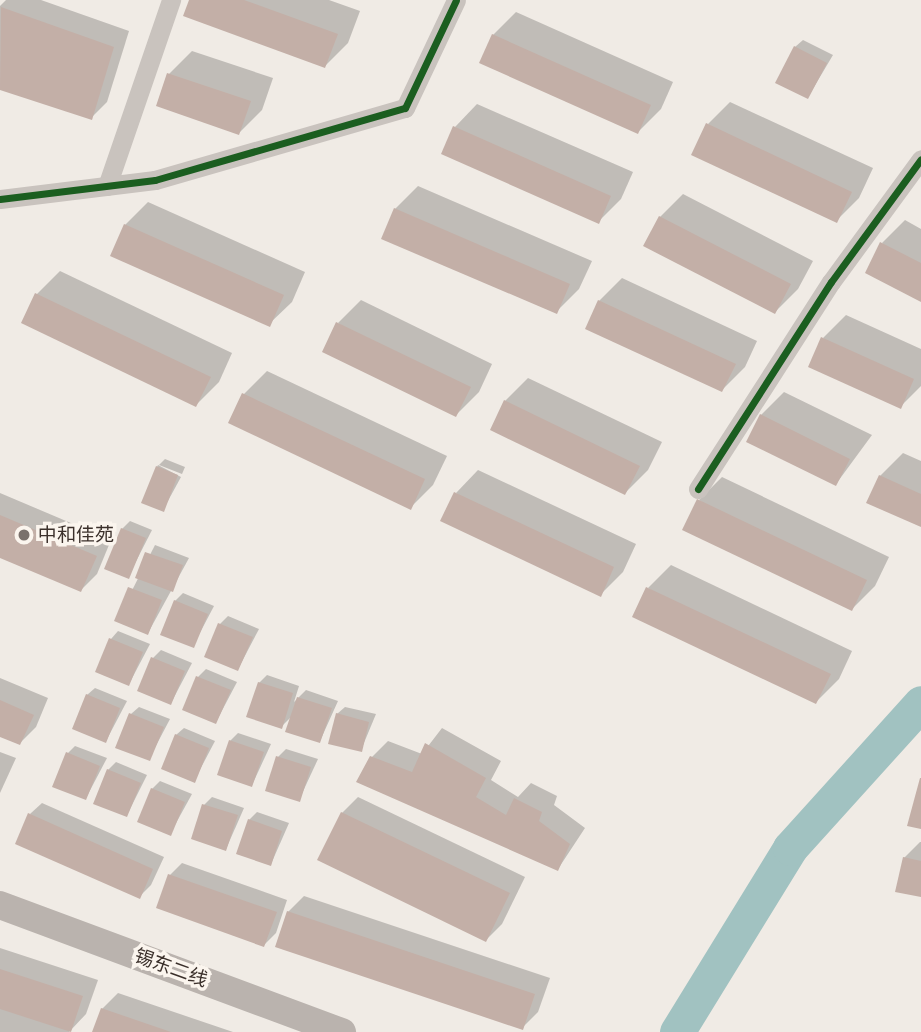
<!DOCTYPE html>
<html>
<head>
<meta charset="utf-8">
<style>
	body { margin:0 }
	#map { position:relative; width:921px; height:1032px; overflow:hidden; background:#f0ebe5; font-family:"PT Sans Narrow","Noto Sans SC",sans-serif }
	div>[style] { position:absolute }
	.shadow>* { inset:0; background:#0003 }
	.river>* { height:35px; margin:-17.5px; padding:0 17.5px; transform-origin:17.5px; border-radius:17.5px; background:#a1c2c1 }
	.building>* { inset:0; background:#c3afa7 }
	.minor>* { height:19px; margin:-9.5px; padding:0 9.5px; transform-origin:9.5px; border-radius:9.5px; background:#c9c3be }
	.secondary>* { height:28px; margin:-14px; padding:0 14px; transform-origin:14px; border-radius:14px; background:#bab3ae }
	.cycleway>* { height:7px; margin:-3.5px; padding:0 3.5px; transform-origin:3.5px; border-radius:3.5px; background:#1b5e20 }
	.dots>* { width:19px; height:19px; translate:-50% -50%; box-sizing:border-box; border:4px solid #fbf5ee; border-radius:50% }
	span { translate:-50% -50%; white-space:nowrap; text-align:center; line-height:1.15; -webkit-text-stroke:7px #fbf5ee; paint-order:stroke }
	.poi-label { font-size:19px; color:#3b302b }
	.left { translate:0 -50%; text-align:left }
	.street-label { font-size:19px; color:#3b302b }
</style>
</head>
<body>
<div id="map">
	<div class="shadow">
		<div style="clip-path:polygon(6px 0,41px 0,129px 31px,107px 102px,91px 118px,0 88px,0 6px)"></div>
		<div style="clip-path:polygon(190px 0,329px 0,360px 11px,348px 43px,325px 66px)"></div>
		<div style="clip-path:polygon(516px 12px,673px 82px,661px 109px,638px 132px,493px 35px)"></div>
		<div style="clip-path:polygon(803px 40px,833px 55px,808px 97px,795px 47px)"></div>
		<div style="clip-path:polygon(192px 51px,273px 78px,262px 110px,239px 133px,158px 105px,169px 74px)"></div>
		<div style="clip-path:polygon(730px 102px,873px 168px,859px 198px,836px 221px,708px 124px)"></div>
		<div style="clip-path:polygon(477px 104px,633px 172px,621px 199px,598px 222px,455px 127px)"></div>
		<div style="clip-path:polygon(418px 186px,592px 261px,579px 289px,556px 312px,395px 209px)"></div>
		<div style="clip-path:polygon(683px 194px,813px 261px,798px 289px,775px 312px,660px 217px)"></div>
		<div style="clip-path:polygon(148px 202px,305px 272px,292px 302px,269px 324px,125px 225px)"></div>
		<div style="clip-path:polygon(905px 220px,921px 229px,921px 300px,882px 243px)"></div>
		<div style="clip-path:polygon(60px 271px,232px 353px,219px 382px,196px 405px,23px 322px,37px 294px)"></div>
		<div style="clip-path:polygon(622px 278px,757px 341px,745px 367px,722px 390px,599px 301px)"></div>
		<div style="clip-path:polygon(361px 300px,492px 364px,479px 392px,456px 415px,338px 323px)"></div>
		<div style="clip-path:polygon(846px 315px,921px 349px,921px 386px,900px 407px,823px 338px)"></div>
		<div style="clip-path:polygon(267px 371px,447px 456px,433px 485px,410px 508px,230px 422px,244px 394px)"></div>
		<div style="clip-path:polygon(528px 378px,662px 442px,648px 470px,625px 493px,505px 401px)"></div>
		<div style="clip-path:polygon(784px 392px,872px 435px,836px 484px,761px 415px)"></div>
		<div style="clip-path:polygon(903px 453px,921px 461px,921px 525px,880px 476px)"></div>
		<div style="clip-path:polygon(165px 459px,185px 467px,182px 474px,159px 465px)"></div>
		<div style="clip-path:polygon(158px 465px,181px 477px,163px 510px,157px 467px)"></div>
		<div style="clip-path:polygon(478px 470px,636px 544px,623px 572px,600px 595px,456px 493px)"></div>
		<div style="clip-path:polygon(722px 477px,889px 557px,875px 586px,852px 609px,699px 500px)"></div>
		<div style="clip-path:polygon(0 493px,111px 540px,97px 574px,81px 590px,0 556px)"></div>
		<div style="clip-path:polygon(130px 521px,152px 530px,128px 577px,122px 529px)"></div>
		<div style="clip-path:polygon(155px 545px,189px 558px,148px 633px,117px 620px)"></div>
		<div style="clip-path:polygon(671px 565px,852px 651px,839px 679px,816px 702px,648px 588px)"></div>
		<div style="clip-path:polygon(183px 593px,214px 606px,193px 646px,175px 601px)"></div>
		<div style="clip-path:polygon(228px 616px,259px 629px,238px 669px,220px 624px)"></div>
		<div style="clip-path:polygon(118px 631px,150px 644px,129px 684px,111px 639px)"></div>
		<div style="clip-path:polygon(161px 650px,192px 663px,171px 703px,153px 658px)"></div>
		<div style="clip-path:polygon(206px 669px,237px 682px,216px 722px,198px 677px)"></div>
		<div style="clip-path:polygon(267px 675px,299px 686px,294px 702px,306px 690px,338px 701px,320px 741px,293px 715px,281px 727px,259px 683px)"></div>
		<div style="clip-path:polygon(0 678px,48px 698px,36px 727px,20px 743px,0 735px)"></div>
		<div style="clip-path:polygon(95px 688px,127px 701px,106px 741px,87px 695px)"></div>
		<div style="clip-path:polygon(139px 707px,170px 719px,149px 759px,131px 714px)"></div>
		<div style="clip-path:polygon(345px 707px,376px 714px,361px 750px,337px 714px)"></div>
		<div style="clip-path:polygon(184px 728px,215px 741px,194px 781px,176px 735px)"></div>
		<div style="clip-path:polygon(442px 728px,501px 761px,491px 780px,518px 797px,531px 783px,557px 796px,554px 805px,585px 828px,558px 869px,372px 757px,388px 741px,422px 754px)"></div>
		<div style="clip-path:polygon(238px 733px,271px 744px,252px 785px,230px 741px)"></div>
		<div style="clip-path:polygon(75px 746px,107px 758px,86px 798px,68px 753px)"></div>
		<div style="clip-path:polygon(286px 749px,318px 759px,299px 800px,278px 757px)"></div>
		<div style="clip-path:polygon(0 752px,16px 758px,0 793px)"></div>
		<div style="clip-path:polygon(116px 762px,147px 775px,127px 815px,108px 770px)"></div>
		<div style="clip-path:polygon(160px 781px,192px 794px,170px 834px,152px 789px)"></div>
		<div style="clip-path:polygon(212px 797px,244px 808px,226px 849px,204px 805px)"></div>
		<div style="clip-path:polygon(358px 797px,525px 877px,502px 924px,486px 940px,342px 813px)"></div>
		<div style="clip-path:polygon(42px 803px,164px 857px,151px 885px,139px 897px,30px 814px)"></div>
		<div style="clip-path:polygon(257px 812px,289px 823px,271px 864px,249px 820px)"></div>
		<div style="clip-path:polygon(920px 842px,921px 842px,921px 895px,904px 858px)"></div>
		<div style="clip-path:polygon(182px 863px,287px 900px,276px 933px,264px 945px,158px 907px,170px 875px)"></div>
		<div style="clip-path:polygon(304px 896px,550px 978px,538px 1012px,522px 1028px,288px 912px)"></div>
		<div style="clip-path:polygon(0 948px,98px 980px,86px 1014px,69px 1032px,0 1032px)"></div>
		<div style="clip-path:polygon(118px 993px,233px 1032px,94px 1032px,102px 1009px)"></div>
	</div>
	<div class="river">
		<div style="left:677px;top:1032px;width:216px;rotate:-58.4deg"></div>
		<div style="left:790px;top:848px;width:195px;rotate:-47.9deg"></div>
	</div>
	<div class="building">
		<div style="clip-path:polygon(189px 0,244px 0,338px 34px,325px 68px,183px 16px)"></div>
		<div style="clip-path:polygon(1px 7px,114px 47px,92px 120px,0 90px)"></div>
		<div style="clip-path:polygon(492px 34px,651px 105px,638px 134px,479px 63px)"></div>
		<div style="clip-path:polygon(794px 46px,827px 63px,808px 99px,775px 83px)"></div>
		<div style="clip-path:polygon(167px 73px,251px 101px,239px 135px,156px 106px)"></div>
		<div style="clip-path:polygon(706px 123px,852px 192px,837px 223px,691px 155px)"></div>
		<div style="clip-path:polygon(453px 126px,611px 196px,599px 224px,441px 154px)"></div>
		<div style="clip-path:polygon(394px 208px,570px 284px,557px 314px,381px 239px)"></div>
		<div style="clip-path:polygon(659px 216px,791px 284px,775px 314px,643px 246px)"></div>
		<div style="clip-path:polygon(124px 224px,284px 295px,270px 327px,110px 256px)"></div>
		<div style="clip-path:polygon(880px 242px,921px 263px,921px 302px,865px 273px)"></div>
		<div style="clip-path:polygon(35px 293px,211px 377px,196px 407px,21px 323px)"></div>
		<div style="clip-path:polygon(598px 300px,736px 364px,722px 392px,585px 329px)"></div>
		<div style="clip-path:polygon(336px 322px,471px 387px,456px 417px,322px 352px)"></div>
		<div style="clip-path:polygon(821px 337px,914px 379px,901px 409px,808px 367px)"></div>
		<div style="clip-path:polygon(242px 393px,425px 479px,411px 510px,228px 423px)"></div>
		<div style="clip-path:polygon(504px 400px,640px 466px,625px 495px,490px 430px)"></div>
		<div style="clip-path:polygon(760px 414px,850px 459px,836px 486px,746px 442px)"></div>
		<div style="clip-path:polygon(156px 466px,178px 475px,164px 512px,141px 503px)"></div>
		<div style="clip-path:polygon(879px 475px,921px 494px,921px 527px,866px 503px)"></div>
		<div style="clip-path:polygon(454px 492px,614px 567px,601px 597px,440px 521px)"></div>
		<div style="clip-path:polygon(697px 499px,867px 580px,852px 611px,682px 530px)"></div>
		<div style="clip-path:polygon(0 515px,97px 556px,81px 592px,0 558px)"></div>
		<div style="clip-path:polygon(121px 528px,146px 538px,129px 579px,104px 569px)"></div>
		<div style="clip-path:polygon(145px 552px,183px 565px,173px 592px,135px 578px)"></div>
		<div style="clip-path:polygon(128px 587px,162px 600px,148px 635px,114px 621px)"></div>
		<div style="clip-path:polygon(646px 587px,831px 674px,816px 704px,632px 617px)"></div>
		<div style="clip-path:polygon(174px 600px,208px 614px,194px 648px,160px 635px)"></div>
		<div style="clip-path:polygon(218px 623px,253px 637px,238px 671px,204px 657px)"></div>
		<div style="clip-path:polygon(109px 638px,143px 652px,129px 686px,95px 672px)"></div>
		<div style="clip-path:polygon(151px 657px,185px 671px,171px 705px,137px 691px)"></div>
		<div style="clip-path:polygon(196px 676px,231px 690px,216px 724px,182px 710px)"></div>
		<div style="clip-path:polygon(258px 682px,293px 693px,282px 729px,246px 717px)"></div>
		<div style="clip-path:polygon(86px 694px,120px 708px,106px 743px,72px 729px)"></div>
		<div style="clip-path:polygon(297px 697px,332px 708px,320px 743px,285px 732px)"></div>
		<div style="clip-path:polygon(0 700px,34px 715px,20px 745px,0 737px)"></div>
		<div style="clip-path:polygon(129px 713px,164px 727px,150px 761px,115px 748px)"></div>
		<div style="clip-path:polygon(336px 713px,369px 722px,362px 752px,328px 744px)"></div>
		<div style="clip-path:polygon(175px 734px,209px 748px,195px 783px,161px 769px)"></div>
		<div style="clip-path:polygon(229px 740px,264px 752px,252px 787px,217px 775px)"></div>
		<div style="clip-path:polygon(425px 743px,486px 778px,476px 797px,506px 815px,514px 798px,542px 812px,539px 821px,570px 844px,558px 871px,356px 782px,370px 756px,412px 772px)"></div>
		<div style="clip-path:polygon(66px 752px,100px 766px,86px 800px,52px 787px)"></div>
		<div style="clip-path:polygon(276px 756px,311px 767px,300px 802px,265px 791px)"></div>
		<div style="clip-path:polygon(107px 769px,141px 783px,127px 817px,93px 804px)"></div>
		<div style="clip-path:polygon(920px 778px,921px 778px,921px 829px,907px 826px)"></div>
		<div style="clip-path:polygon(151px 788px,185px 802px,171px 836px,137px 822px)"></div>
		<div style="clip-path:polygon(202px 804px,238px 815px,226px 851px,191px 839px)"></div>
		<div style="clip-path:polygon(341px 812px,510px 893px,486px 942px,317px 860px)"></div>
		<div style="clip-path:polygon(28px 813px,153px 869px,140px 899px,15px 844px)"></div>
		<div style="clip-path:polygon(248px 819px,282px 831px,271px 866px,236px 854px)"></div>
		<div style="clip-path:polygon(903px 857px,921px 861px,921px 897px,895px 892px)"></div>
		<div style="clip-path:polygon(168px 874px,277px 912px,264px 947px,156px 908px)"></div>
		<div style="clip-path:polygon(287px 911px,535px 994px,523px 1030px,275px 947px)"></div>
		<div style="clip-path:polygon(0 969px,83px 996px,71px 1032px,0 1009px)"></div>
		<div style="clip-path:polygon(101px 1008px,171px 1032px,92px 1032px)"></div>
	</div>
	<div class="minor">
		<div style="left:107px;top:186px;width:197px;rotate:-71deg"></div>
		<div style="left:0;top:199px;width:156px;rotate:-7deg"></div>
		<div style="left:155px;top:180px;width:260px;rotate:-16.1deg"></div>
		<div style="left:405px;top:108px;width:119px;rotate:-64.7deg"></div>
		<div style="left:698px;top:489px;width:246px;rotate:-57.3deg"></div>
		<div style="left:831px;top:282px;width:152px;rotate:-53.8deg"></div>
	</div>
	<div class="secondary">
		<div style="left:0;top:905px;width:365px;rotate:20.4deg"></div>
	</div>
	<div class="cycleway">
		<div style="left:0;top:199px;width:156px;rotate:-7deg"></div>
		<div style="left:155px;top:180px;width:260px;rotate:-16.1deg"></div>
		<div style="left:405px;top:108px;width:119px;rotate:-64.7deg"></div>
		<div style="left:698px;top:489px;width:246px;rotate:-57.3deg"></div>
		<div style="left:831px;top:282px;width:152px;rotate:-53.8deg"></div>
	</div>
	<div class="dots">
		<div style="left:24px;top:535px;background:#7a716c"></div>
	</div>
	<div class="poi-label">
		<span class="left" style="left:38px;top:535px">中和佳苑</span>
	</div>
	<div class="street-label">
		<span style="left:171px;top:968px;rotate:20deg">锡东二线</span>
	</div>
</div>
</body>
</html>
